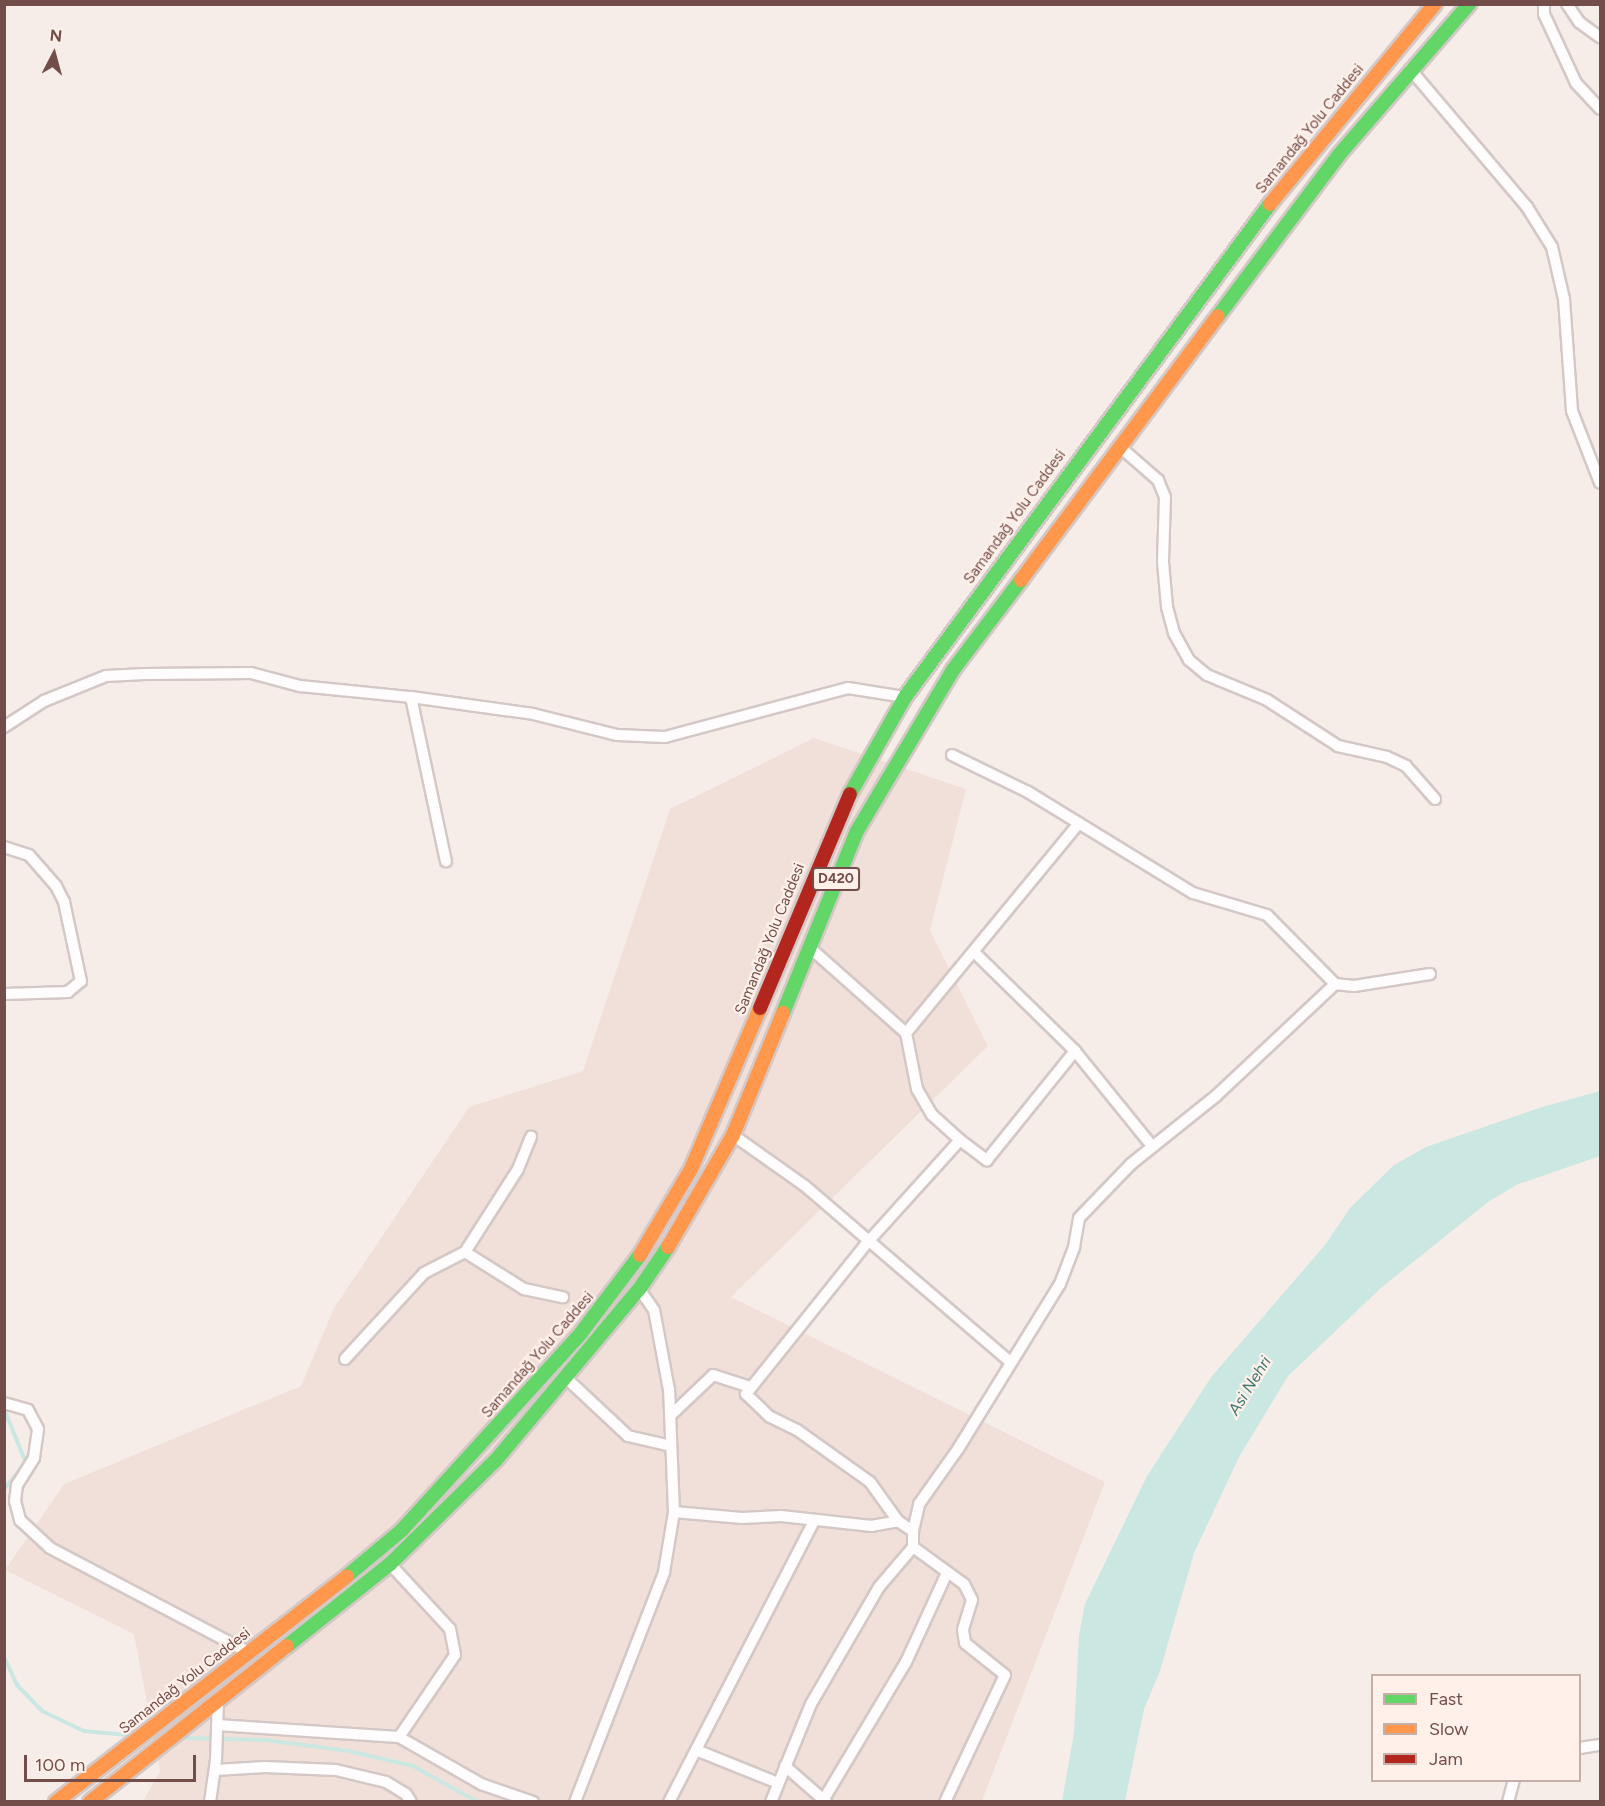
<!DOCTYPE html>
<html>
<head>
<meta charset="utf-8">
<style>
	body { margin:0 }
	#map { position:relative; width:1605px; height:1806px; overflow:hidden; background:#f6ede9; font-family:Figtree,sans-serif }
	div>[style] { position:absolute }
	.residential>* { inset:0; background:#f1e0d9 }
	.water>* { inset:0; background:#cae7e2 }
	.stream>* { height:4px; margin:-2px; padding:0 2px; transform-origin:2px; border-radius:2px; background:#cae7e2 }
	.roads { filter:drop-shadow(2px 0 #d4c8c6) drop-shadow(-2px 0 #d4c8c6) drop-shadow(0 2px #d4c8c6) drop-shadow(0 -2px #d4c8c6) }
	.street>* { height:10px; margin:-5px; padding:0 5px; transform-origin:5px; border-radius:5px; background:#fefcfc }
	.fast>* { height:14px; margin:-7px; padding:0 7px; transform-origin:7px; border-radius:7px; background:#63d668 }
	.slow>* { height:14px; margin:-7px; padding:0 7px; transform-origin:7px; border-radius:7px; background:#ff974d }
	.jam>* { height:14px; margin:-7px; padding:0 7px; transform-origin:7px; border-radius:7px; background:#b3261e }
	span { translate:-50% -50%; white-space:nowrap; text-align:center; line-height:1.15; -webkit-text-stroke:4.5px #fff0e9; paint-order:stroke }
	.shield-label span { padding:2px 4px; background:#fff0e9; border:2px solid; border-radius:4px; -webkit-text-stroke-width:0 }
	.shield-label { font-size:14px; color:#734d49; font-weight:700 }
	.street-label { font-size:15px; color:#734d49 }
	.water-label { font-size:16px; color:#3d7972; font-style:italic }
	.frame { position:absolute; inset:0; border:6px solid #734d49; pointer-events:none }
	.legend { position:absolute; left:1371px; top:1674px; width:210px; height:108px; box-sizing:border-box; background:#fff0e9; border:2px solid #c7afa9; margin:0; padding:8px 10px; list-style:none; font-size:18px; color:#734d49 }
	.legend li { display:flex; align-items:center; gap:12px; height:30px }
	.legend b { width:30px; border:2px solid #c7afa9 }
	.north { position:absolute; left:24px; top:24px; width:60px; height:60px; -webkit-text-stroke:4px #fff0e9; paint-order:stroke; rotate:6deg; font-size:16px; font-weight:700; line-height:24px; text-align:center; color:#734d49 }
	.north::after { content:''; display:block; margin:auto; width:21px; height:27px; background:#734d49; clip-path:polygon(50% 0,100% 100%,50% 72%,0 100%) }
	.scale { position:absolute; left:24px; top:1755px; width:172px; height:27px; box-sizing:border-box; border:3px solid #734d49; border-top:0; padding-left:8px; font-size:18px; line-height:21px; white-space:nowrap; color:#734d49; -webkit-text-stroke:4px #fff0e9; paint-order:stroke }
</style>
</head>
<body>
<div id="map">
	<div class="residential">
		<div style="clip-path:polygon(814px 738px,966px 789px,930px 930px,988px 1046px,731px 1297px,1105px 1482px,982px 1801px,143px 1801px,160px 1771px,134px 1634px,5px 1570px,64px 1484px,301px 1386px,334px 1308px,469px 1107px,583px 1071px,670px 809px)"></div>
	</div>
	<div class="water">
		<div style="clip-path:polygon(1600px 1091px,1600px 1156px,1516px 1185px,1488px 1202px,1382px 1287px,1288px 1376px,1239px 1457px,1194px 1553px,1160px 1671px,1144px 1709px,1125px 1801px,1062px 1801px,1074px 1733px,1079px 1635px,1085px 1604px,1147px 1476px,1212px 1376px,1325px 1245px,1350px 1208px,1394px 1165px,1426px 1147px,1539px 1108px)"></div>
	</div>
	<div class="stream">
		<div style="left:4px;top:1409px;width:58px;rotate:67.8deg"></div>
		<div style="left:26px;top:1463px;width:34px;rotate:130deg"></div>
		<div style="left:4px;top:1657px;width:31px;rotate:65deg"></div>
		<div style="left:17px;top:1685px;width:36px;rotate:46deg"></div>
		<div style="left:42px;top:1711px;width:47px;rotate:25.5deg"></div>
		<div style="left:84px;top:1731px;width:44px;rotate:5.2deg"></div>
		<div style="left:184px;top:1738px;width:81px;rotate:1.4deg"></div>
		<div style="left:265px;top:1740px;width:85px;rotate:7.5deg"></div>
		<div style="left:349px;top:1751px;width:66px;rotate:13.2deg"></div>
		<div style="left:413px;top:1766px;width:74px;rotate:29deg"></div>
	</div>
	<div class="roads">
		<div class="street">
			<div style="left:1544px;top:4px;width:10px;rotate:90deg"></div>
			<div style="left:1544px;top:14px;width:76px;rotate:65.1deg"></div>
			<div style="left:1576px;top:83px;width:35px;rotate:47deg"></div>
			<div style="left:1567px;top:4px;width:22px;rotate:56deg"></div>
			<div style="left:1579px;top:22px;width:26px;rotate:36deg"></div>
			<div style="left:1410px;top:69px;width:181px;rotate:49.7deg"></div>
			<div style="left:1527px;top:207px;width:47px;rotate:58deg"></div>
			<div style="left:1552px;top:247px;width:53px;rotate:77deg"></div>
			<div style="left:1564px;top:299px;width:112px;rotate:85.9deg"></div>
			<div style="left:1572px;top:411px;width:77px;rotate:68.7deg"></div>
			<div style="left:1119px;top:446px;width:52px;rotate:41.1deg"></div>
			<div style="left:1158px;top:480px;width:18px;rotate:68deg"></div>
			<div style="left:1165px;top:497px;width:65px;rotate:91.8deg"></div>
			<div style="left:1163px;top:562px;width:45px;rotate:84.9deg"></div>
			<div style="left:1167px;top:607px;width:27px;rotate:75deg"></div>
			<div style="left:1174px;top:633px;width:31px;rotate:61deg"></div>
			<div style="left:1189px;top:660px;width:23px;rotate:40deg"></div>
			<div style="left:1207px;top:675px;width:65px;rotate:22.6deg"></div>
			<div style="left:1267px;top:700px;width:85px;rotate:32.9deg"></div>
			<div style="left:1338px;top:746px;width:50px;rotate:12.7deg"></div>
			<div style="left:1387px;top:757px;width:21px;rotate:25deg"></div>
			<div style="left:1406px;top:766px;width:44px;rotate:48.7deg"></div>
			<div style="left:411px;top:697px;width:168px;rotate:78deg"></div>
			<div style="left:4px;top:727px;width:48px;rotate:-33deg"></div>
			<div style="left:44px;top:701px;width:67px;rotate:-22deg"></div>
			<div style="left:106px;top:676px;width:39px;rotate:-3deg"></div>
			<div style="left:145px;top:674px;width:106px;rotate:-0.5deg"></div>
			<div style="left:251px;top:673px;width:51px;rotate:14.9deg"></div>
			<div style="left:300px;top:686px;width:112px;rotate:5.7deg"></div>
			<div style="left:411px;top:697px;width:123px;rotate:7.9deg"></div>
			<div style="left:533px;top:714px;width:87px;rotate:14deg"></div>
			<div style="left:617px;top:735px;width:48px;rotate:2.4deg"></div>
			<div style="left:665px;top:737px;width:189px;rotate:-15deg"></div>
			<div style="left:848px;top:688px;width:58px;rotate:9deg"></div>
			<div style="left:952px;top:755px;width:85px;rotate:26deg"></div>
			<div style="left:1028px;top:792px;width:193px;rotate:31.5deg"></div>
			<div style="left:1193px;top:893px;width:77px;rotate:16.6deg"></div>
			<div style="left:1267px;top:915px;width:97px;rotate:45.4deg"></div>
			<div style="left:1335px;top:984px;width:19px;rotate:6deg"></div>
			<div style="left:1354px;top:986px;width:77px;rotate:-9deg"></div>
			<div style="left:4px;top:847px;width:26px;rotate:18deg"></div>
			<div style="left:29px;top:855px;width:41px;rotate:48.9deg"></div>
			<div style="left:56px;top:886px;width:18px;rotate:63deg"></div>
			<div style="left:64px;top:902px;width:81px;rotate:77.9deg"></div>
			<div style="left:81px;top:981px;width:17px;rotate:140deg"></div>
			<div style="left:68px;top:992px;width:64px;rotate:178.2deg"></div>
			<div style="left:808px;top:946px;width:131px;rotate:41.6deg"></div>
			<div style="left:974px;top:952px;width:141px;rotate:44.4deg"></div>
			<div style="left:1075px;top:1051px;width:122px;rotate:51deg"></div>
			<div style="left:733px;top:1135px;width:88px;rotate:35.3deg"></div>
			<div style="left:805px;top:1186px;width:270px;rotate:40.6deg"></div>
			<div style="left:960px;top:1140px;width:34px;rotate:37deg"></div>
			<div style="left:987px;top:1160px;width:140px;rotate:-51.1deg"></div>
			<div style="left:465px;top:1252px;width:70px;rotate:32.1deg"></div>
			<div style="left:524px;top:1289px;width:40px;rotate:12deg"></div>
			<div style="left:345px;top:1359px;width:117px;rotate:-47.4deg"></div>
			<div style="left:424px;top:1273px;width:46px;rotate:-27.1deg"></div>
			<div style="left:465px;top:1252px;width:98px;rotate:-57.4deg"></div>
			<div style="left:518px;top:1169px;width:35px;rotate:-68deg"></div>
			<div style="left:565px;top:1377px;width:86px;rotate:43.1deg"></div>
			<div style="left:628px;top:1436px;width:44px;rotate:13.1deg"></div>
			<div style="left:4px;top:1403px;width:25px;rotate:16deg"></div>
			<div style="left:28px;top:1410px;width:21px;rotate:62deg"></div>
			<div style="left:38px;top:1429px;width:29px;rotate:98deg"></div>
			<div style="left:34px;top:1458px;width:32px;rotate:122deg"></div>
			<div style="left:17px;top:1485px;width:16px;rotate:97deg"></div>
			<div style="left:15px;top:1501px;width:20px;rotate:75deg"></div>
			<div style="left:20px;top:1520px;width:41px;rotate:43deg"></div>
			<div style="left:50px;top:1548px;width:224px;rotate:27.7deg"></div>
			<div style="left:670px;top:1416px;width:59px;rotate:-43.6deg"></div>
			<div style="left:713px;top:1375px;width:40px;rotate:18deg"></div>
			<div style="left:674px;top:1512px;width:68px;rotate:5deg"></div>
			<div style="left:742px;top:1518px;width:39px;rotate:-3deg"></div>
			<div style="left:781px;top:1516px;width:91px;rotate:6.3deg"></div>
			<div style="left:871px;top:1526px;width:27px;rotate:-10deg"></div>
			<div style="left:898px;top:1521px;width:18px;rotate:34deg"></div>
			<div style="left:913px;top:1531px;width:16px;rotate:90deg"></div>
			<div style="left:913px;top:1547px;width:63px;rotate:36deg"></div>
			<div style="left:964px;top:1584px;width:18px;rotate:63deg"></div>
			<div style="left:972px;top:1600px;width:31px;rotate:107deg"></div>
			<div style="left:963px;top:1630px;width:13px;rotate:81deg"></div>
			<div style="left:965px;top:1643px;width:51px;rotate:38.7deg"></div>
			<div style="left:1005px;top:1675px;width:140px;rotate:115.3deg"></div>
			<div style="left:898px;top:1521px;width:48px;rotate:-125.7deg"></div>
			<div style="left:870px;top:1482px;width:90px;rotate:-144.5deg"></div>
			<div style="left:797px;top:1430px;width:30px;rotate:-154deg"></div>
			<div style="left:770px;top:1417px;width:33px;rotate:-136deg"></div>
			<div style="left:746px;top:1394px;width:193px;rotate:-51.3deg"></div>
			<div style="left:867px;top:1243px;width:139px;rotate:-47.9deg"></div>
			<div style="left:960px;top:1140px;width:38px;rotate:-138deg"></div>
			<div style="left:932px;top:1115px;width:30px;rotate:-120deg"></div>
			<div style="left:917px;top:1089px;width:57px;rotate:-101.1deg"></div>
			<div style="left:906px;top:1033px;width:272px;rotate:-50.5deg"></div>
			<div style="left:913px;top:1531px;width:28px;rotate:-77deg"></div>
			<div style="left:919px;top:1504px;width:67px;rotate:-54.7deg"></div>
			<div style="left:958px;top:1449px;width:194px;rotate:-58.3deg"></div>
			<div style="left:1060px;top:1284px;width:40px;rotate:-69deg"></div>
			<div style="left:1074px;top:1247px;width:29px;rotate:-80deg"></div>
			<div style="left:1079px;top:1218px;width:75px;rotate:-46.1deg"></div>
			<div style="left:1131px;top:1164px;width:110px;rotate:-38.7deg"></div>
			<div style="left:1217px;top:1095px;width:162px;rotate:-43.2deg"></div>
			<div style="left:390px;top:1564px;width:88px;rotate:47.3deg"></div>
			<div style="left:450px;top:1629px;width:26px;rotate:79deg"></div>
			<div style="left:455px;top:1655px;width:99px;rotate:124.3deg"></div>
			<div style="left:217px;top:1725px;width:182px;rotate:3.8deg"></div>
			<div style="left:399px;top:1737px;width:95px;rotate:29.8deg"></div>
			<div style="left:481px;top:1784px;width:55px;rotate:19.1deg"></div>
			<div style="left:1580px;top:1748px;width:20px;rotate:-9deg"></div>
			<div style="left:696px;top:1750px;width:88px;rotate:21.9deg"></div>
			<div style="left:785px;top:1766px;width:55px;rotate:41.3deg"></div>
			<div style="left:215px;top:1770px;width:50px;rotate:-3.4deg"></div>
			<div style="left:265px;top:1767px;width:71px;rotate:2.4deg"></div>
			<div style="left:336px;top:1770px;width:51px;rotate:13.5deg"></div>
			<div style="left:386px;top:1782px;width:23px;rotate:31deg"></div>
			<div style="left:406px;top:1794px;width:9px;rotate:58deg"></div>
			<div style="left:824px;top:1799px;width:160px;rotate:-59.1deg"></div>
			<div style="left:906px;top:1662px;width:98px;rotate:-65.3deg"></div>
			<div style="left:210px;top:1802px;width:42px;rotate:-81.9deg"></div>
			<div style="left:216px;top:1760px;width:59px;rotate:-88.1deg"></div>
			<div style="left:575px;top:1802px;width:247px;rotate:-68.8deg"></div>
			<div style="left:664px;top:1572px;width:61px;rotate:-80.5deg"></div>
			<div style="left:674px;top:1512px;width:122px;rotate:-92.3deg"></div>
			<div style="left:669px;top:1390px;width:81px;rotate:-100.6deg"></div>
			<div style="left:654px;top:1310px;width:28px;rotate:-125deg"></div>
			<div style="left:669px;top:1802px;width:316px;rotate:-62.7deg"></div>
			<div style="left:771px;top:1802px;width:106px;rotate:-67.8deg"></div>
			<div style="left:811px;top:1704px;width:135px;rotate:-59.8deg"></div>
			<div style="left:879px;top:1587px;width:52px;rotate:-49.6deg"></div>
			<div style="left:1508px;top:1802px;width:23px;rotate:-75deg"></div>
		</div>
		<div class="fast">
			<div style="left:1218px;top:316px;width:200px;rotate:-53.1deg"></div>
			<div style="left:1338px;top:156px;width:201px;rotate:-49.2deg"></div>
			<div style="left:850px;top:794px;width:112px;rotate:-60.4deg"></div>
			<div style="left:905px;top:697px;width:613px;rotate:-53.49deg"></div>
			<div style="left:783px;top:1013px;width:196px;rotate:-67.9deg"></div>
			<div style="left:857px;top:831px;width:187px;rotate:-59.2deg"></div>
			<div style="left:953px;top:670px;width:113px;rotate:-52.9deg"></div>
			<div style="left:347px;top:1576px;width:72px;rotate:-39.9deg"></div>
			<div style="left:402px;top:1530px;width:266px;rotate:-47.7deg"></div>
			<div style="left:581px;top:1333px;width:98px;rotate:-52.9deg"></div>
			<div style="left:287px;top:1646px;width:132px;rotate:-38.5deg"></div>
			<div style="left:390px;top:1564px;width:148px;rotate:-44.5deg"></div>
			<div style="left:496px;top:1460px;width:224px;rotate:-50.1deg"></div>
			<div style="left:640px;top:1288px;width:50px;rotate:-55.7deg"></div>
		</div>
		<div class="slow">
			<div style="left:1270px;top:204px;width:259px;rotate:-50.5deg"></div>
			<div style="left:1021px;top:580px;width:329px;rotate:-53.3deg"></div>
			<div style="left:668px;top:1247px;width:129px;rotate:-59.9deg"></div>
			<div style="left:733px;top:1135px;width:132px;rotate:-67.7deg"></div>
			<div style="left:640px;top:1255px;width:100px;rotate:-59.3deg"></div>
			<div style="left:691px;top:1169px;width:175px;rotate:-66.8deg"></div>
			<div style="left:56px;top:1802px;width:368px;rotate:-37.8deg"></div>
			<div style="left:90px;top:1802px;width:251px;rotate:-38.4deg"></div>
		</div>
		<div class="jam">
			<div style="left:760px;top:1008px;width:232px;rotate:-67.2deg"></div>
		</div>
	</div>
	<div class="shield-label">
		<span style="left:836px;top:879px">D420</span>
	</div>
	<div class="street-label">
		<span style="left:1310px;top:129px;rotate:-51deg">Samandağ Yolu Caddesi</span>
		<span style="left:1015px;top:517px;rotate:-54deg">Samandağ Yolu Caddesi</span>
		<span style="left:770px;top:939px;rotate:-68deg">Samandağ Yolu Caddesi</span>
		<span style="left:538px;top:1355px;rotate:-49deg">Samandağ Yolu Caddesi</span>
		<span style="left:185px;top:1681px;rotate:-38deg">Samandağ Yolu Caddesi</span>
	</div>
	<div class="water-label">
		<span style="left:1250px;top:1386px;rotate:-58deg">Asi Nehri</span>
	</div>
	<div class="frame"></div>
	<ul class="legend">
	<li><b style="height:8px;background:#63d668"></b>Fast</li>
	<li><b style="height:8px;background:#ff974d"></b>Slow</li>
	<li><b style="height:8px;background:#b3261e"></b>Jam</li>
	</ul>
	<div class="north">N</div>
	<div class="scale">100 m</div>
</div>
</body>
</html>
